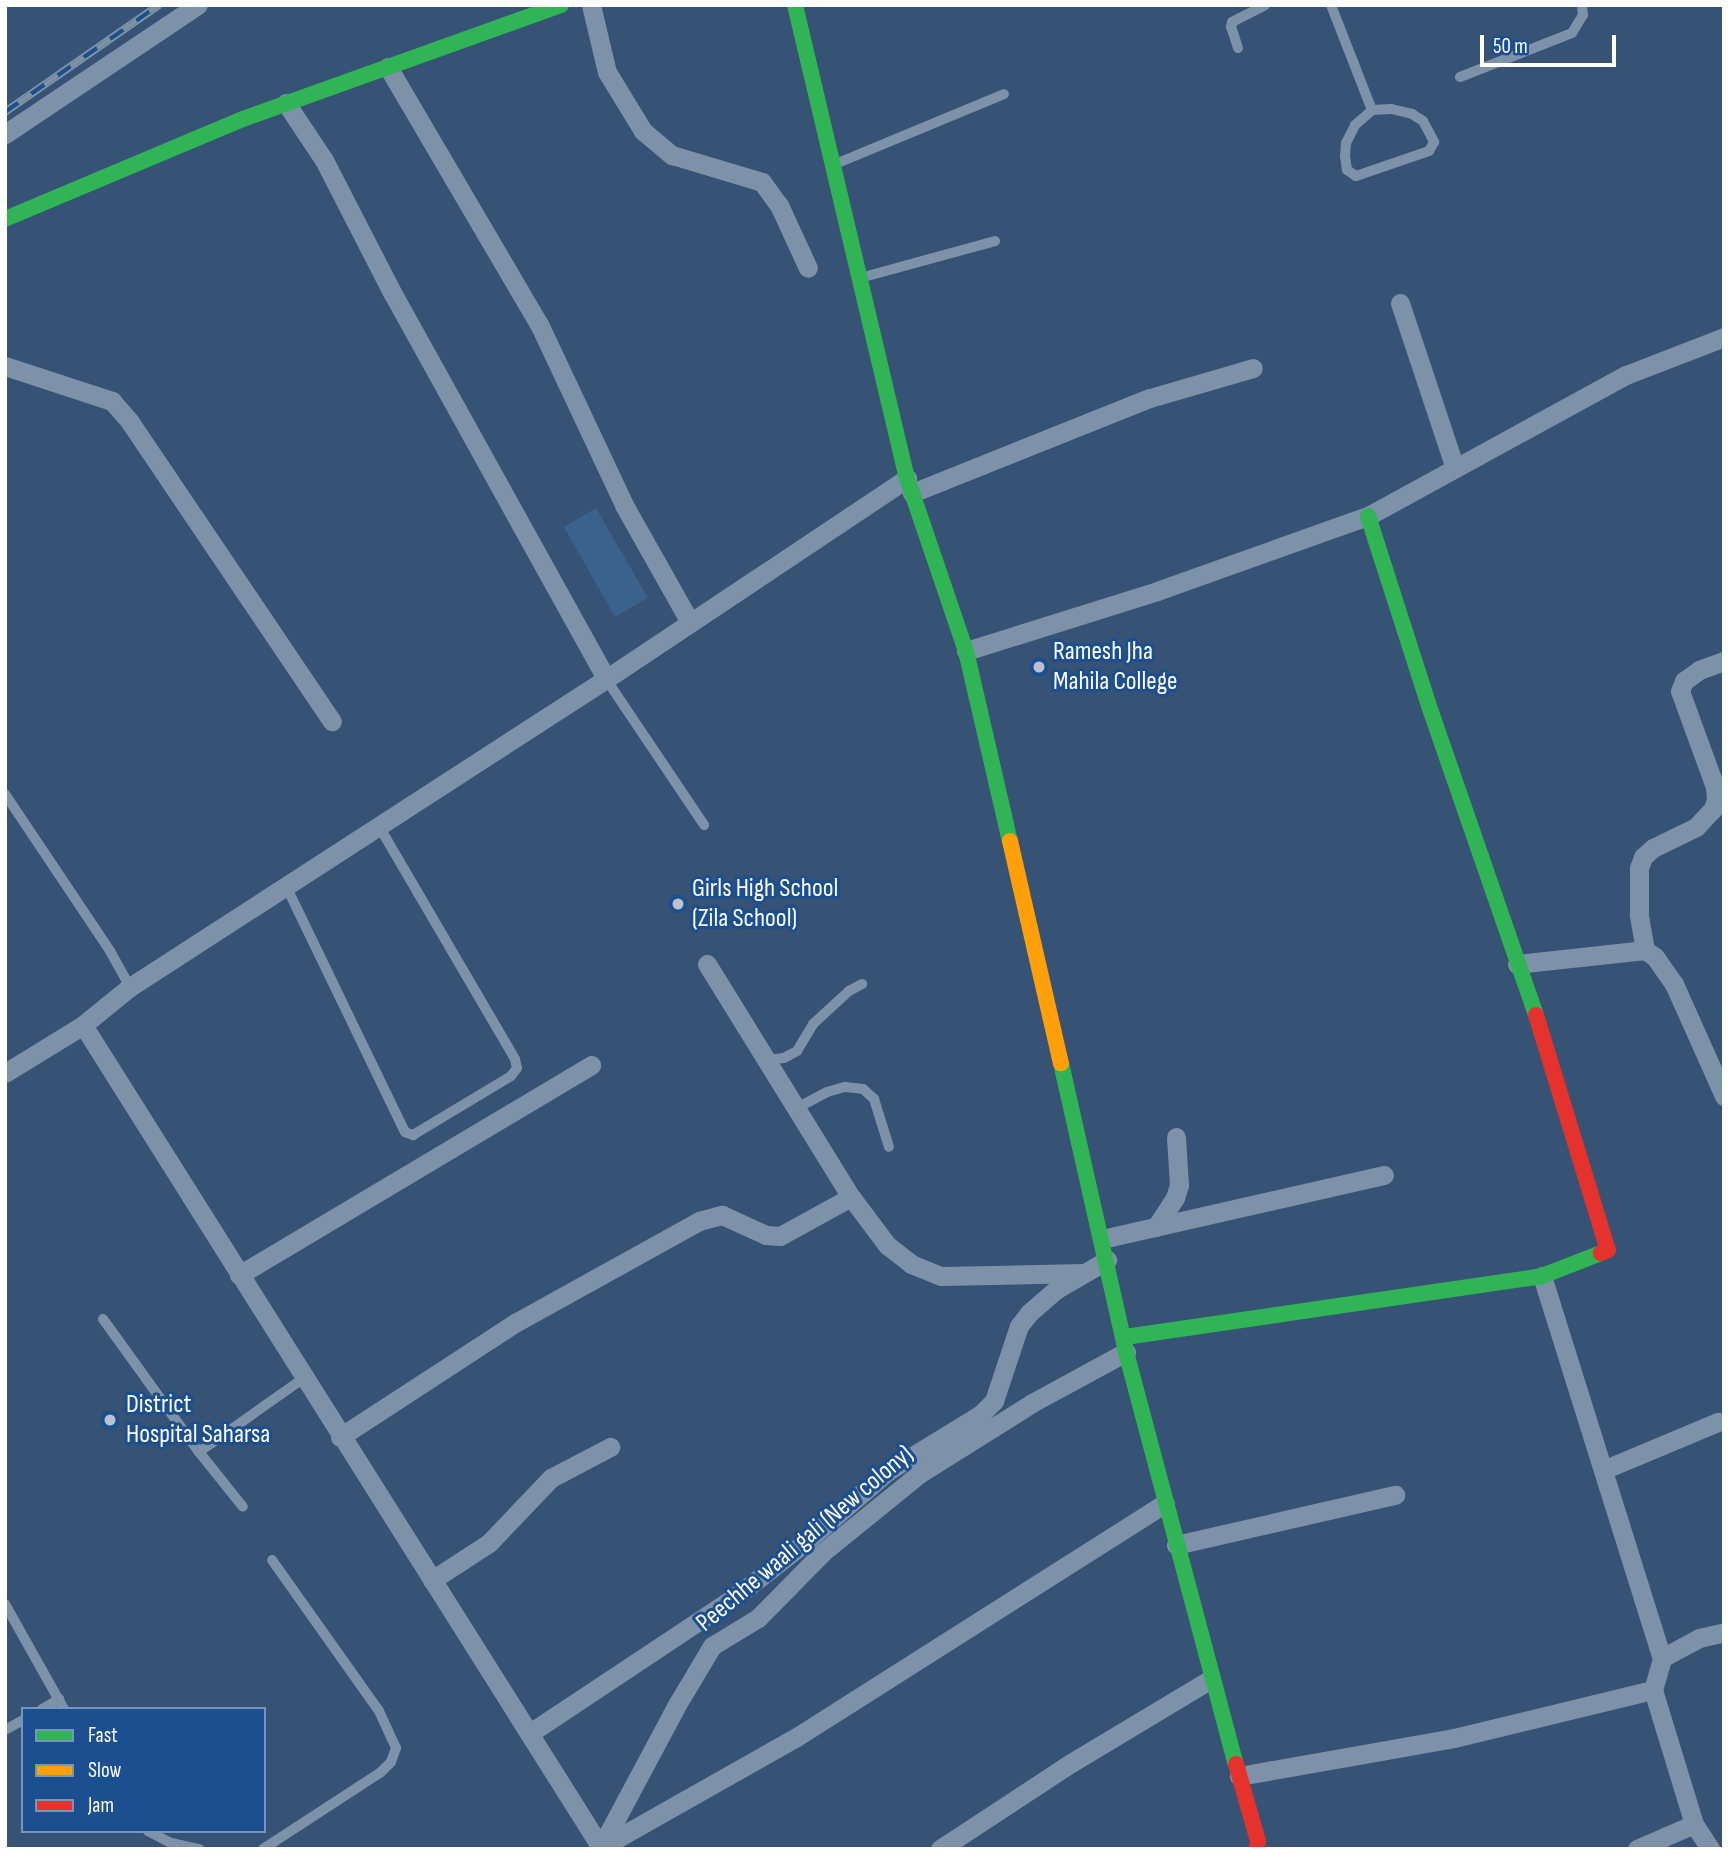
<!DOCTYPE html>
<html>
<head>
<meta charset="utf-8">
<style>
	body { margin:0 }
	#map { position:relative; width:1729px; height:1854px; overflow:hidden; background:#365274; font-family:"Sofia Sans Condensed",sans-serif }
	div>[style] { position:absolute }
	.water>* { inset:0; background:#3b618d }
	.lane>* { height:10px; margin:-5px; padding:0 5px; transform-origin:5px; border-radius:5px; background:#7d92a8 }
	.street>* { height:19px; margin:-9.5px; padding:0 9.5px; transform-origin:9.5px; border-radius:9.5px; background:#7d92a8 }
	.fast>* { height:16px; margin:-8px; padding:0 8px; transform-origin:8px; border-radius:8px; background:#30b455 }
	.slow>* { height:16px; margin:-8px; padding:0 8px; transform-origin:8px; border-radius:8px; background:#ff9f0a }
	.jam>* { height:16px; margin:-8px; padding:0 8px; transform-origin:8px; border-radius:8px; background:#e5322d }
	.rail>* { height:8px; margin-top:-4px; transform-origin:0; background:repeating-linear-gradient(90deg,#1b4f8f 0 16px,#7e92a7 0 32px); box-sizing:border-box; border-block:2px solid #7e92a7 }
	.dots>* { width:19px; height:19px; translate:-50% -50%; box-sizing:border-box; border:4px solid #1b4f8f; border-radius:50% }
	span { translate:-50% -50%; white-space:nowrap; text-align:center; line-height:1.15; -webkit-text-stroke:6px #1b4f8f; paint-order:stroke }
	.poi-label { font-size:26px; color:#fff }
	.left { translate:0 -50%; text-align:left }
	.street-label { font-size:26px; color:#fff }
	.frame { position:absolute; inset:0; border:7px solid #fff; pointer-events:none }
	.legend { position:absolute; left:21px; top:1707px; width:245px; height:126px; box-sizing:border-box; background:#1b4f8f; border:2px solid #7695bc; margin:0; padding:9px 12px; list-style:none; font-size:21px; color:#fff }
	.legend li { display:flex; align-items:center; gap:14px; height:35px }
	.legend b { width:35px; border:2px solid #7695bc }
	.scale { position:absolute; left:1480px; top:35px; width:136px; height:32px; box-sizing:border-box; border:4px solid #fff; border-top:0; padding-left:9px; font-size:21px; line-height:24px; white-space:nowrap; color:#fff; -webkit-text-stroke:5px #1b4f8f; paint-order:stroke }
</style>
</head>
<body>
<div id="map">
	<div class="water">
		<div style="clip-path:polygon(596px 508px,648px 598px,615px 617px,564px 527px)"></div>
	</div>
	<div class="lane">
		<div style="left:1331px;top:5px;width:113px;rotate:68.7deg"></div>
		<div style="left:1238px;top:48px;width:22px;rotate:-108deg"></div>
		<div style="left:1231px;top:27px;width:5px;rotate:-79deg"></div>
		<div style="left:1232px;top:22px;width:37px;rotate:-27deg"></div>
		<div style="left:1460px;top:77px;width:120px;rotate:-21.4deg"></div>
		<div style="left:1572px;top:33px;width:21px;rotate:-59deg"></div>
		<div style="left:1583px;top:15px;width:10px;rotate:-96deg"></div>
		<div style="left:1391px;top:109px;width:22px;rotate:13deg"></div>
		<div style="left:1412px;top:114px;width:13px;rotate:32deg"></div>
		<div style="left:1423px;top:121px;width:24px;rotate:62deg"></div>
		<div style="left:1434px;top:142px;width:10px;rotate:119deg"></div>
		<div style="left:1429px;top:151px;width:77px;rotate:161.1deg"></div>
		<div style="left:1356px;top:176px;width:11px;rotate:-146deg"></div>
		<div style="left:1347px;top:170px;width:14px;rotate:-98deg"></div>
		<div style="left:1345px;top:156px;width:13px;rotate:-86deg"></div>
		<div style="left:1346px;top:143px;width:20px;rotate:-63deg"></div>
		<div style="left:1355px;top:125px;width:23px;rotate:-41deg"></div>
		<div style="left:1372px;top:110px;width:19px;rotate:-3deg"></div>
		<div style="left:833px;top:165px;width:185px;rotate:-22.5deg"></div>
		<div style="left:860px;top:278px;width:140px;rotate:-15.3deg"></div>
		<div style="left:606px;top:679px;width:176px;rotate:56.1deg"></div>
		<div style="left:5px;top:794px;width:189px;rotate:56.2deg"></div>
		<div style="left:110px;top:951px;width:41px;rotate:60.9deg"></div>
		<div style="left:286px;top:886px;width:273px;rotate:64.2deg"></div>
		<div style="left:405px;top:1132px;width:9px;rotate:21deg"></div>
		<div style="left:413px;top:1135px;width:114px;rotate:-31deg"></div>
		<div style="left:511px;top:1076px;width:10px;rotate:-53deg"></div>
		<div style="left:517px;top:1068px;width:9px;rotate:-103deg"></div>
		<div style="left:515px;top:1059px;width:270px;rotate:-120.3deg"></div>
		<div style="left:767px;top:1060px;width:17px;rotate:-7deg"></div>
		<div style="left:784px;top:1058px;width:15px;rotate:-28deg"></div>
		<div style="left:797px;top:1051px;width:31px;rotate:-59deg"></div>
		<div style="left:813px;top:1024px;width:49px;rotate:-42.5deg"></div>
		<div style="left:849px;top:991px;width:15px;rotate:-28deg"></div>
		<div style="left:797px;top:1108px;width:34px;rotate:-28deg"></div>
		<div style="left:827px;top:1092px;width:19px;rotate:-16deg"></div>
		<div style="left:845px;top:1087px;width:18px;rotate:6deg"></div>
		<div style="left:863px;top:1089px;width:15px;rotate:42deg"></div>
		<div style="left:874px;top:1099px;width:50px;rotate:72.6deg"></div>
		<div style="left:103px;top:1319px;width:164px;rotate:54.2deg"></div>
		<div style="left:199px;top:1452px;width:70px;rotate:51.3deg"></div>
		<div style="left:199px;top:1452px;width:128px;rotate:-35.2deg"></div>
		<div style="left:5px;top:1604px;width:120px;rotate:60.7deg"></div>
		<div style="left:42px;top:1709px;width:20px;rotate:-30deg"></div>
		<div style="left:5px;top:1730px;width:21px;rotate:-29deg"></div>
		<div style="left:148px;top:1831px;width:26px;rotate:28deg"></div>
		<div style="left:171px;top:1843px;width:29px;rotate:12deg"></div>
		<div style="left:263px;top:1849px;width:141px;rotate:-33.1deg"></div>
		<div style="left:381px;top:1772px;width:14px;rotate:-45deg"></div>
		<div style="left:391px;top:1762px;width:15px;rotate:-70deg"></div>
		<div style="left:396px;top:1748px;width:41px;rotate:-114.7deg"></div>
		<div style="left:379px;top:1711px;width:185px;rotate:-125.3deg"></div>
	</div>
	<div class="street">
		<div style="left:591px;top:5px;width:69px;rotate:76.6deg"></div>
		<div style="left:607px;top:72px;width:69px;rotate:58.6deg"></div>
		<div style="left:643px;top:131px;width:38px;rotate:40deg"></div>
		<div style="left:672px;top:155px;width:94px;rotate:16.7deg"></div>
		<div style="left:762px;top:182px;width:29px;rotate:54deg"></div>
		<div style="left:779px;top:205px;width:69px;rotate:65.3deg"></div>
		<div style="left:388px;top:67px;width:298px;rotate:59.6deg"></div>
		<div style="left:539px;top:324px;width:200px;rotate:64.8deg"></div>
		<div style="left:624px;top:505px;width:134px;rotate:60.6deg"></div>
		<div style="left:286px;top:103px;width:69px;rotate:56.3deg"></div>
		<div style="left:324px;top:160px;width:151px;rotate:62.8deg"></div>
		<div style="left:393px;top:294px;width:440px;rotate:61deg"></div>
		<div style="left:5px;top:134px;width:232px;rotate:-33.8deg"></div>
		<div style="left:1400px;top:303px;width:174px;rotate:71.6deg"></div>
		<div style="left:5px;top:366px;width:113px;rotate:18.1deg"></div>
		<div style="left:112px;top:401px;width:28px;rotate:49deg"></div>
		<div style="left:130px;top:422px;width:361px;rotate:56deg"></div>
		<div style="left:912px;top:493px;width:256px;rotate:-21.8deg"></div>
		<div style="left:1150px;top:398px;width:107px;rotate:-16.2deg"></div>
		<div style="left:966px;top:651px;width:200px;rotate:-17.4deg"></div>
		<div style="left:1157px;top:591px;width:224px;rotate:-19.6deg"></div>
		<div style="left:1368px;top:516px;width:294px;rotate:-28.7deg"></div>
		<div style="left:1626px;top:375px;width:105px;rotate:-21.2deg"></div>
		<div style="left:1645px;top:950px;width:36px;rotate:-100deg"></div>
		<div style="left:1639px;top:915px;width:47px;rotate:-90deg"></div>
		<div style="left:1639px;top:868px;width:12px;rotate:-70deg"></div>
		<div style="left:1643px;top:857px;width:13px;rotate:-42deg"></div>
		<div style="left:1653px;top:848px;width:48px;rotate:-26deg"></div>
		<div style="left:1696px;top:827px;width:25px;rotate:-47deg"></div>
		<div style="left:1713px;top:809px;width:10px;rotate:-73deg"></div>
		<div style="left:1716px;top:799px;width:12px;rotate:-95deg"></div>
		<div style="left:1715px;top:787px;width:102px;rotate:-110deg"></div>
		<div style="left:1680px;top:691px;width:11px;rotate:-68deg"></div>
		<div style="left:1684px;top:681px;width:19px;rotate:-36deg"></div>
		<div style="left:1699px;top:670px;width:27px;rotate:-20deg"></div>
		<div style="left:707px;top:964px;width:274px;rotate:58.3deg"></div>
		<div style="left:851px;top:1197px;width:60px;rotate:53.1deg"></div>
		<div style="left:887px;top:1245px;width:31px;rotate:38deg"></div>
		<div style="left:911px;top:1264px;width:32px;rotate:22deg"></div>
		<div style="left:941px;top:1276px;width:142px;rotate:-1.2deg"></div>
		<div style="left:1517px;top:964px;width:129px;rotate:-6.2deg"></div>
		<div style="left:1645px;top:950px;width:12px;rotate:35deg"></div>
		<div style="left:1655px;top:957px;width:33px;rotate:55deg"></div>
		<div style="left:1674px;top:984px;width:123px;rotate:65.9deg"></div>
		<div style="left:83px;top:1025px;width:974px;rotate:57.8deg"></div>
		<div style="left:5px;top:1073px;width:92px;rotate:-31.6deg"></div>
		<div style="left:83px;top:1025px;width:60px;rotate:-39deg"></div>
		<div style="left:130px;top:987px;width:567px;rotate:-32.91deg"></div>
		<div style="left:606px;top:679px;width:362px;rotate:-33.7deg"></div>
		<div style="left:1156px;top:1227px;width:35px;rotate:-57deg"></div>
		<div style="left:1175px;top:1198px;width:14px;rotate:-73deg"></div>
		<div style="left:1179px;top:1185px;width:48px;rotate:-93.6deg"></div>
		<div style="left:1102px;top:1239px;width:289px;rotate:-12.8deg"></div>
		<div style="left:239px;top:1275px;width:410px;rotate:-30.8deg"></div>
		<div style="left:1542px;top:1276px;width:400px;rotate:72.6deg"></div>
		<div style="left:340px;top:1437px;width:209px;rotate:-33.1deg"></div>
		<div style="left:515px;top:1323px;width:210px;rotate:-29deg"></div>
		<div style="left:699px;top:1221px;width:24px;rotate:-15deg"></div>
		<div style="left:722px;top:1215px;width:48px;rotate:24.4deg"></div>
		<div style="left:766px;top:1235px;width:14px;rotate:4deg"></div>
		<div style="left:780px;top:1236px;width:81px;rotate:-28.8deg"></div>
		<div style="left:1603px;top:1470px;width:125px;rotate:-22.7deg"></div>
		<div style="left:1176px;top:1545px;width:225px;rotate:-12.9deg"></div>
		<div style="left:432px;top:1580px;width:68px;rotate:-33deg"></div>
		<div style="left:489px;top:1543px;width:90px;rotate:-46.4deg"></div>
		<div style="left:551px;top:1478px;width:67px;rotate:-27.7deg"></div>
		<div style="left:1653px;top:1690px;width:140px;rotate:73deg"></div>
		<div style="left:1694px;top:1824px;width:30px;rotate:57deg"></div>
		<div style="left:530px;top:1733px;width:246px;rotate:-33.6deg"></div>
		<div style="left:735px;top:1597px;width:88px;rotate:-38deg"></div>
		<div style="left:804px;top:1543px;width:111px;rotate:-40.6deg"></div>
		<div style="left:888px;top:1471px;width:109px;rotate:-31.5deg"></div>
		<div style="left:981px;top:1414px;width:18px;rotate:-45deg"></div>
		<div style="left:994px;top:1401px;width:79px;rotate:-71.6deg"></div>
		<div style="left:1019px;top:1326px;width:16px;rotate:-52deg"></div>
		<div style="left:1029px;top:1313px;width:37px;rotate:-41deg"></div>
		<div style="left:1057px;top:1289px;width:58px;rotate:-30.1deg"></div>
		<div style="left:1239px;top:1776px;width:218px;rotate:-10deg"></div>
		<div style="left:1454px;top:1738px;width:205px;rotate:-13.6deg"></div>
		<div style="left:1653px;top:1690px;width:33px;rotate:-74deg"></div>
		<div style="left:1662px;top:1658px;width:42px;rotate:-28.4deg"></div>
		<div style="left:1699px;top:1638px;width:26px;rotate:-13deg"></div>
		<div style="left:601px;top:1847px;width:163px;rotate:-61.9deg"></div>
		<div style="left:678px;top:1703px;width:66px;rotate:-59.2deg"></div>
		<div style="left:712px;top:1646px;width:54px;rotate:-31.3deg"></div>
		<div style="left:758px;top:1618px;width:93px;rotate:-45.4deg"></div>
		<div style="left:823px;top:1552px;width:124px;rotate:-39.1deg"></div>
		<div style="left:919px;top:1474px;width:133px;rotate:-32.1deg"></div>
		<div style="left:1032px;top:1403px;width:107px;rotate:-28.5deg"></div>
		<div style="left:602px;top:1847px;width:222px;rotate:-29.5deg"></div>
		<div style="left:795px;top:1738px;width:438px;rotate:-32.4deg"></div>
		<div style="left:940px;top:1849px;width:157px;rotate:-33.3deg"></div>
		<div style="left:1071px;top:1763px;width:163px;rotate:-31deg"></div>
		<div style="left:1637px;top:1849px;width:62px;rotate:-23.7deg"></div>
	</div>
	<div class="fast">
		<div style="left:795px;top:5px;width:486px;rotate:76.7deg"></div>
		<div style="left:907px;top:478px;width:183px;rotate:71.2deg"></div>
		<div style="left:966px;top:651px;width:195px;rotate:77deg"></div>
		<div style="left:5px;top:219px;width:255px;rotate:-22.8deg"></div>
		<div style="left:240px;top:120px;width:341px;rotate:-19.7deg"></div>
		<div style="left:1368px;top:516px;width:200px;rotate:72.2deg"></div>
		<div style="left:1429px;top:706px;width:327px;rotate:70.9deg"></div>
		<div style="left:1061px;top:1063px;width:296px;rotate:77.3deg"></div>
		<div style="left:1126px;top:1352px;width:426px;rotate:75.1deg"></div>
		<div style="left:1125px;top:1337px;width:421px;rotate:-8.3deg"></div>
		<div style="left:1542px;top:1276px;width:63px;rotate:-21.3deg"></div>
	</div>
	<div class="slow">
		<div style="left:1010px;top:841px;width:228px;rotate:77.1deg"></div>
	</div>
	<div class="jam">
		<div style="left:1536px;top:1015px;width:246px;rotate:73deg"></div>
		<div style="left:1608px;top:1250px;width:8px;rotate:157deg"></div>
		<div style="left:1236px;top:1764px;width:80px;rotate:74.1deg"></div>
		<div style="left:1258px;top:1841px;width:8px;rotate:97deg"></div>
	</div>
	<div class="rail">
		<div style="left:5px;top:112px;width:188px;rotate:-34.8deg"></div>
	</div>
	<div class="dots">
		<div style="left:1039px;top:667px;background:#b9c2ce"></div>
		<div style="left:678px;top:904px;background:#b9c2ce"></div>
		<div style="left:110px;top:1420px;background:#b9c2ce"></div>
	</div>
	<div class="poi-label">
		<span class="left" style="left:1053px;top:667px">Ramesh Jha<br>Mahila College</span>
		<span class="left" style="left:692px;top:904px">Girls High School<br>(Zila School)</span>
		<span class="left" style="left:126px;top:1420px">District<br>Hospital Saharsa</span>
	</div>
	<div class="street-label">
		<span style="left:805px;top:1539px;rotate:-40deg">Peechhe waali gali (New colony)</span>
	</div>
	<div class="frame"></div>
	<ul class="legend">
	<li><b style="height:9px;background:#30b455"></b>Fast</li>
	<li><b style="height:9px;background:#ff9f0a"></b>Slow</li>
	<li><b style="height:9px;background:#e5322d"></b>Jam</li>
	</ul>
	<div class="scale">50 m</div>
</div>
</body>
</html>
